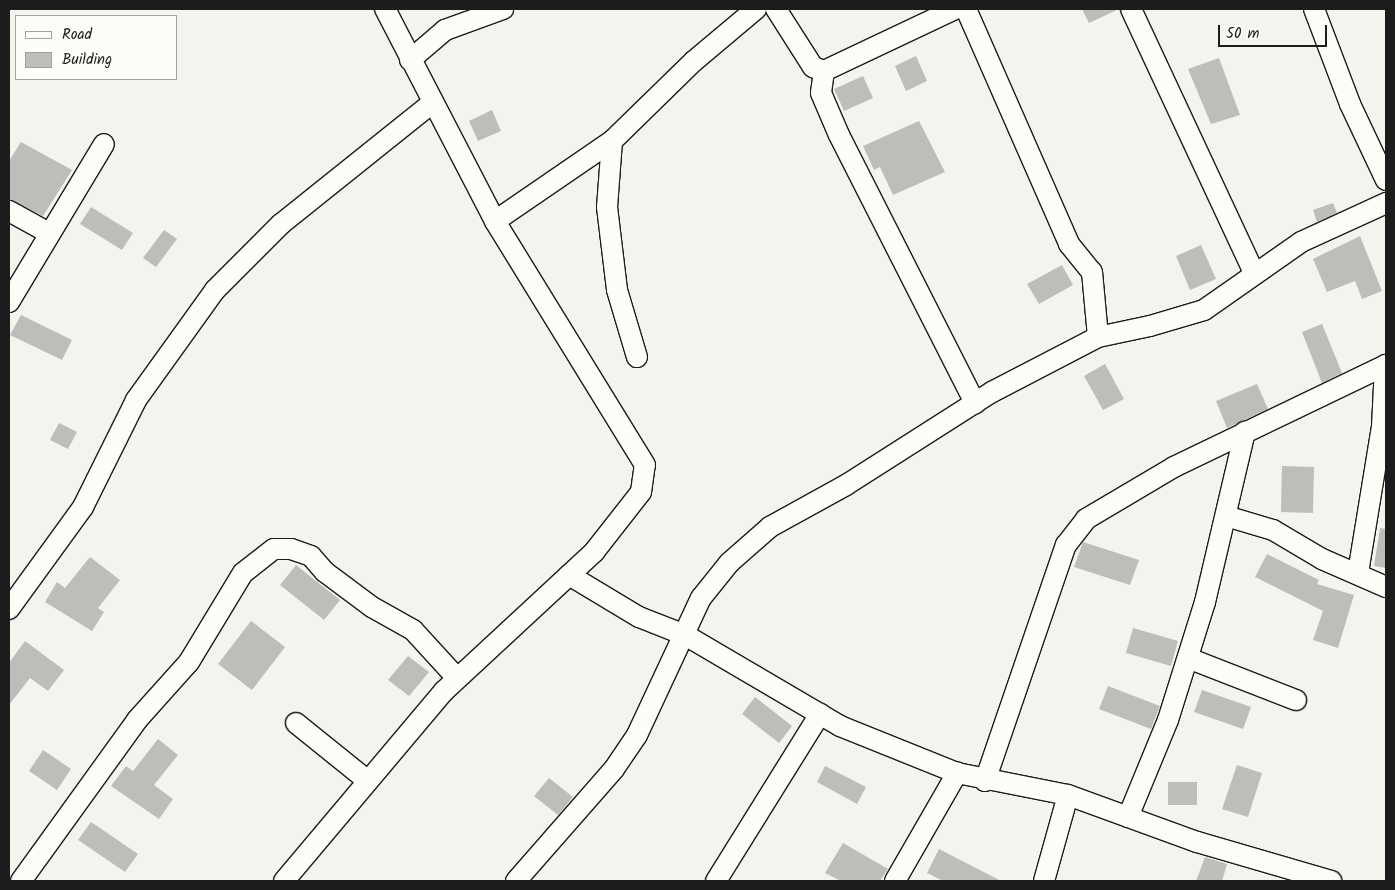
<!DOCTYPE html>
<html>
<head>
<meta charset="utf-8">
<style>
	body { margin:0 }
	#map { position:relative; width:1395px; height:890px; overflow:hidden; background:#f4f3ee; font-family:Kalam,sans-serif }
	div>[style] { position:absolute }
	.building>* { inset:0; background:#bebdba }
	.roads { filter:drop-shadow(1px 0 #1c1c1c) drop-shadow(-1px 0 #1c1c1c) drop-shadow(0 1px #1c1c1c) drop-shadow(0 -1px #1c1c1c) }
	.minor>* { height:20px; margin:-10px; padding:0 10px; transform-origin:10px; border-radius:10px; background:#fdfcf7 }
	span { translate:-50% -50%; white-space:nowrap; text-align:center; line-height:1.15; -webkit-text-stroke:5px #fdfcf7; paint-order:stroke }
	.frame { position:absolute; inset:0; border:10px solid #1c1c1c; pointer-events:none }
	.legend { position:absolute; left:15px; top:15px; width:162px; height:65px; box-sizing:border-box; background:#fdfcf7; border:1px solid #a3a29f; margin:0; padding:6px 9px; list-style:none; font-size:15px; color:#1c1c1c }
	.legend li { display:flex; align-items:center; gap:10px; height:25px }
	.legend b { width:25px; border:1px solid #a3a29f }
	.scale { position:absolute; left:1218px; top:25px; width:109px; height:22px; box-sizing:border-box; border:2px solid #1c1c1c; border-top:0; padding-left:6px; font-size:15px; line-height:18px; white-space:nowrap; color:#1c1c1c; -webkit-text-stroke:4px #fdfcf7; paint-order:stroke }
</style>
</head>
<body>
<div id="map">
	<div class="building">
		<div style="clip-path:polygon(1082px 9px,1119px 9px,1089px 23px)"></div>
		<div style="clip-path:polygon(916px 56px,927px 81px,906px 91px,895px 66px)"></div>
		<div style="clip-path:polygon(1219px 58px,1240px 115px,1211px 124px,1188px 69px)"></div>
		<div style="clip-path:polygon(863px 76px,873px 98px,844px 111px,834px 89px)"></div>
		<div style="clip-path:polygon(492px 110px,501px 131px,478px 141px,469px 121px)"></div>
		<div style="clip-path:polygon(919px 121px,945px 172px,893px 195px,880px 167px,874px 170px,863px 146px)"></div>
		<div style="clip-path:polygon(21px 142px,72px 170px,43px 216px,9px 199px,9px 161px)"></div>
		<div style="clip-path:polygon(1333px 203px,1337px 213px,1317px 222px,1313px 210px)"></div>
		<div style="clip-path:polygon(91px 207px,133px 233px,122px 250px,80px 224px)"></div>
		<div style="clip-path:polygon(164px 230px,177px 239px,156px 267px,143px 258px)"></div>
		<div style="clip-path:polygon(1360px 236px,1382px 291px,1362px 299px,1355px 281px,1327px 292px,1313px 259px)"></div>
		<div style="clip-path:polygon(1201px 245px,1216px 279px,1190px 290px,1176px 256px)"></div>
		<div style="clip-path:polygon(1062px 265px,1073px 285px,1039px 304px,1027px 284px)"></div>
		<div style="clip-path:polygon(21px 315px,72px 340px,62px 360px,10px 335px)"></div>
		<div style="clip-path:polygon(1322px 324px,1342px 373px,1322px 383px,1302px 332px)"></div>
		<div style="clip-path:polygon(1105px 364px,1124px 399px,1103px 410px,1084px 376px)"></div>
		<div style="clip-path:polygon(1257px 384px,1268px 409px,1227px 428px,1216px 401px)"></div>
		<div style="clip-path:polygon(59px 423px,77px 432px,68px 449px,50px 440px)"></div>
		<div style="clip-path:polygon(1282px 466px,1314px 467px,1313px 513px,1281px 512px)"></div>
		<div style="clip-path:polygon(1380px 528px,1386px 529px,1386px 568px,1374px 566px)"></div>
		<div style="clip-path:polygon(1083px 542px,1139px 560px,1130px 585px,1074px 567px)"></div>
		<div style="clip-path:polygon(1267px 554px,1319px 580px,1317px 584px,1354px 595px,1338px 648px,1313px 640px,1323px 611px,1255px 577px)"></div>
		<div style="clip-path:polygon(90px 557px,120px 580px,98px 608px,104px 612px,92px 631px,45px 602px,57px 582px,65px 588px)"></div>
		<div style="clip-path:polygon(296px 565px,340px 600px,324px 620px,280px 585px)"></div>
		<div style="clip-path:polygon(251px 621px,285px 647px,252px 690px,218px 664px)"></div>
		<div style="clip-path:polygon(1133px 628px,1178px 641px,1171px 666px,1126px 653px)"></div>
		<div style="clip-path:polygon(25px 641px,64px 670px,48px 691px,30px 678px,9px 705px,9px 663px)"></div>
		<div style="clip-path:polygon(408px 656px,429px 672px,409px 696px,388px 680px)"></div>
		<div style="clip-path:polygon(1108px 686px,1160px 706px,1151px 729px,1099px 709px)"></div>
		<div style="clip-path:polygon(1202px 690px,1251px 707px,1243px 729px,1194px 712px)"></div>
		<div style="clip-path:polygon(755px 697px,792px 726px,779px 743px,742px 714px)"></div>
		<div style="clip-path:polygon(158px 739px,178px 755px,154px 785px,173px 799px,159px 819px,111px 786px,126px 766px,133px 771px)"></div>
		<div style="clip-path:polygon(43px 750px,71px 769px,57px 790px,29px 771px)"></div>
		<div style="clip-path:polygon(1237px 765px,1262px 773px,1248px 817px,1222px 809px)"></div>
		<div style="clip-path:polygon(825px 766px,866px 787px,857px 804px,817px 782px)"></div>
		<div style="clip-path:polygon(549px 778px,573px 797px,558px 815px,534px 796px)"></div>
		<div style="clip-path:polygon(1168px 782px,1197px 782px,1197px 805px,1168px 805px)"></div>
		<div style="clip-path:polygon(91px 822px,138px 854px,125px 872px,78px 840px)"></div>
		<div style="clip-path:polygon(843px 843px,888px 869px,880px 881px,841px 881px,825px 873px)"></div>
		<div style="clip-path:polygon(939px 849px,1001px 881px,943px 881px,927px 873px)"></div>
		<div style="clip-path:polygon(1205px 857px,1227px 864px,1222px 881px,1196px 881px)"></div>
	</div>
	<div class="roads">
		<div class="minor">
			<div style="left:776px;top:9px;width:69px;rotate:57.5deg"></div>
			<div style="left:813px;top:67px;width:12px;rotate:20deg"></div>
			<div style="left:824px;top:71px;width:145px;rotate:-25.3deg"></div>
			<div style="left:966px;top:9px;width:257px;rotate:66.3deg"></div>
			<div style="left:1069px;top:244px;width:36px;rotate:51deg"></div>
			<div style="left:1092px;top:272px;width:65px;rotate:84.7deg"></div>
			<div style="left:1131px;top:9px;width:291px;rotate:65deg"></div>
			<div style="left:1314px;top:9px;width:102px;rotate:69.2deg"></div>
			<div style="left:1350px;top:104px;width:84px;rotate:64.7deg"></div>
			<div style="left:410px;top:60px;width:46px;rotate:-40.6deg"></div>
			<div style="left:445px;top:30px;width:62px;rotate:-19.9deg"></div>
			<div style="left:824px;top:71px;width:22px;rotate:98deg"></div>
			<div style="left:821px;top:93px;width:46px;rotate:66.8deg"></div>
			<div style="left:839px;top:135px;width:301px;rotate:63.1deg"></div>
			<div style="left:612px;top:141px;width:66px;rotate:94.3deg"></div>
			<div style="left:607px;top:207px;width:84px;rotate:83.1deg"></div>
			<div style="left:617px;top:290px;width:70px;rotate:73.4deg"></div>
			<div style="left:9px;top:211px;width:43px;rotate:28.9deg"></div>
			<div style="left:495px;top:221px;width:142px;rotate:-34.4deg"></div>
			<div style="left:612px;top:141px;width:115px;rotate:-44.3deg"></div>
			<div style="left:694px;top:61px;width:81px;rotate:-40deg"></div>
			<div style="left:9px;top:302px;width:184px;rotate:-59deg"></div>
			<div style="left:1226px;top:516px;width:49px;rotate:16.6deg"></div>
			<div style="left:1273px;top:530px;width:57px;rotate:30.6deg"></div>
			<div style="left:1322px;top:559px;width:70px;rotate:23.6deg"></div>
			<div style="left:1358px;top:573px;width:148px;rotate:-80.7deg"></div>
			<div style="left:1382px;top:427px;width:62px;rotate:-87.2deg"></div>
			<div style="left:569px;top:575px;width:82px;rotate:31deg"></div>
			<div style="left:639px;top:617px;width:49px;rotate:21.4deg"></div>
			<div style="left:685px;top:635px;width:180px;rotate:30.4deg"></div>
			<div style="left:840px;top:726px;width:126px;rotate:21.9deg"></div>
			<div style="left:957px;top:773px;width:113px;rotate:11.2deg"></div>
			<div style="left:1068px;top:795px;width:137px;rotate:20deg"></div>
			<div style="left:1197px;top:842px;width:140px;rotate:16.2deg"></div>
			<div style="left:9px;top:609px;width:126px;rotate:-54deg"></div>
			<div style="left:83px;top:507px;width:119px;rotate:-63.6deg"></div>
			<div style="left:136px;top:400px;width:135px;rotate:-54.3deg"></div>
			<div style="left:215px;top:290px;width:93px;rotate:-45deg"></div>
			<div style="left:281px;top:224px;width:192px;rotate:-38.7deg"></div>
			<div style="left:1188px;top:658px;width:116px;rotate:21.3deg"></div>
			<div style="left:296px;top:723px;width:92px;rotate:38.9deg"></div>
			<div style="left:985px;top:781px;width:250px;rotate:-71.1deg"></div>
			<div style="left:1066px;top:545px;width:33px;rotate:-52deg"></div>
			<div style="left:1086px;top:519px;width:102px;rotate:-30.6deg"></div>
			<div style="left:1174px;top:467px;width:235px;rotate:-25.7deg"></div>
			<div style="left:1128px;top:817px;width:105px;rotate:-67.6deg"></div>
			<div style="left:1168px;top:720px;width:124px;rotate:-72.6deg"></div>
			<div style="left:1205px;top:602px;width:175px;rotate:-76.8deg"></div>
			<div style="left:21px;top:881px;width:198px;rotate:-54.2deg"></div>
			<div style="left:137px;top:720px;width:78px;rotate:-48.1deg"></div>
			<div style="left:189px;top:662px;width:104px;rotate:-58.8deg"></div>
			<div style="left:243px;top:573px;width:39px;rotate:-38deg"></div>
			<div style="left:274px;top:549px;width:17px"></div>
			<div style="left:291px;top:549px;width:21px;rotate:19deg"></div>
			<div style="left:311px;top:556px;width:21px;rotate:49deg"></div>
			<div style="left:325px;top:572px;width:59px;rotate:36.7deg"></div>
			<div style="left:372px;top:607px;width:47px;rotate:29.3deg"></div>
			<div style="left:413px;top:630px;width:65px;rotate:47.5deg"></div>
			<div style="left:284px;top:881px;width:248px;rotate:-49.9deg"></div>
			<div style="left:444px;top:691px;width:205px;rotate:-42.8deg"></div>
			<div style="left:594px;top:552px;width:76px;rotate:-51.9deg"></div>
			<div style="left:641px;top:492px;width:27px;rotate:-82deg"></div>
			<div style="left:645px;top:465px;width:286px;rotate:-121.6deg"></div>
			<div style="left:495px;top:221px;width:239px;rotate:-117.4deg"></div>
			<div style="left:516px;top:881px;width:149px;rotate:-48.8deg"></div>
			<div style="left:614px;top:769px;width:41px;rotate:-55.9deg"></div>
			<div style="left:637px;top:735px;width:151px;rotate:-65deg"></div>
			<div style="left:701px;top:598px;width:45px;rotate:-51.3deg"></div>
			<div style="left:729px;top:563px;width:55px;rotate:-41.3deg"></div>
			<div style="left:770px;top:527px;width:87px;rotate:-28.9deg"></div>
			<div style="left:846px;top:485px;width:173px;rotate:-32.5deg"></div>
			<div style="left:992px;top:392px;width:119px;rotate:-27.4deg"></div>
			<div style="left:1098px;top:337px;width:53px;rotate:-11.9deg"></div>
			<div style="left:1150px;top:326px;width:56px;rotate:-16.5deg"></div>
			<div style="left:1204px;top:310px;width:118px;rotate:-35deg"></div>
			<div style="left:1301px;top:242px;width:94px;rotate:-24.6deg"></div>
			<div style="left:716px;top:881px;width:197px;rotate:-58.1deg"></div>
			<div style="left:895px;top:881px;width:125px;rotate:-60.1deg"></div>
			<div style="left:1044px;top:881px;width:89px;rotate:-74.4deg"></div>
		</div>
	</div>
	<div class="frame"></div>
	<ul class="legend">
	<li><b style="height:6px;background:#fdfcf7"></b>Road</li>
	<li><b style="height:14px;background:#bebdba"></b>Building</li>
	</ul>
	<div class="scale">50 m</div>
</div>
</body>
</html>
